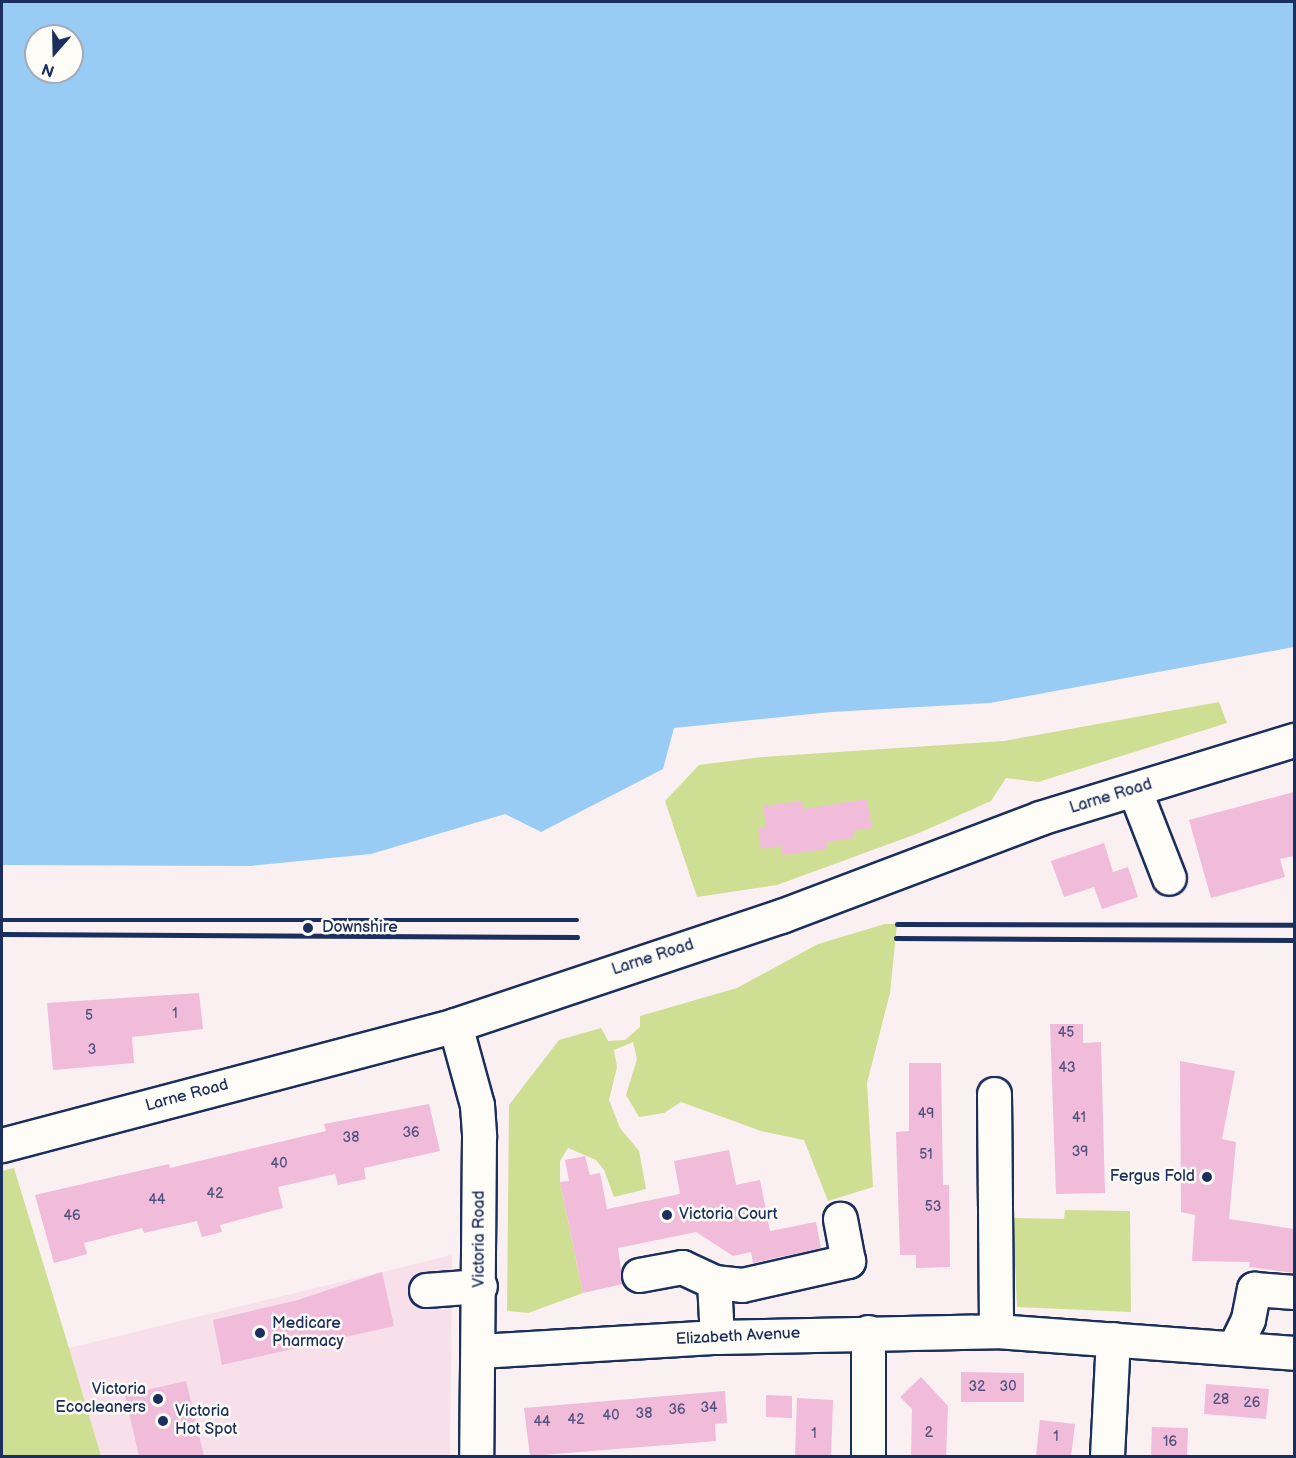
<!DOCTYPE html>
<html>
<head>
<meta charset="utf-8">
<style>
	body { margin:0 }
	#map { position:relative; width:1296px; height:1458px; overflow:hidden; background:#faeff1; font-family:"Balsamiq Sans",sans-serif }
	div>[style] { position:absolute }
	.built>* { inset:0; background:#f7e0ea }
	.green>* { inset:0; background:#cedf93 }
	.water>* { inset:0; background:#98ccf5 }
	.building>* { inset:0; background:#f0bcda }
	.roads { filter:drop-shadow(2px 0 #1b2f5e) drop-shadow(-2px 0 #1b2f5e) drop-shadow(0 2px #1b2f5e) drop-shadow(0 -2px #1b2f5e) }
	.minor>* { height:33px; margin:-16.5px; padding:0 16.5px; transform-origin:16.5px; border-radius:16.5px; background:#fdfcf7 }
	.major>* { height:33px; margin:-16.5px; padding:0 16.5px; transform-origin:16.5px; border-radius:16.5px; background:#fdfcf7 }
	.rail>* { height:4.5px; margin:-2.25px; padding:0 2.25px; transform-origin:2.25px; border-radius:2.25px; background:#1b2f5e }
	.dots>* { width:16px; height:16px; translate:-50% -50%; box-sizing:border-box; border:3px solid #fdfcf7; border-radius:50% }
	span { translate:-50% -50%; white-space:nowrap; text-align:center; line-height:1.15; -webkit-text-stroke:5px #fdfcf7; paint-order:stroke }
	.number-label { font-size:14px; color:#50527d }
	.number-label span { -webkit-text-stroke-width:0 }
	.street-label { font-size:16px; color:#1b2f5e }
	.poi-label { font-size:16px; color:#1b2f5e }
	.left { translate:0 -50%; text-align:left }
	.right { translate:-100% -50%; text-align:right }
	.frame { position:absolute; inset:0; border:3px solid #1b2f5e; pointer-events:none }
	.north { position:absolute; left:24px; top:24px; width:60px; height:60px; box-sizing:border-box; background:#fdfcf7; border:2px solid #a3aaba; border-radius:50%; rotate:200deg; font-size:16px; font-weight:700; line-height:24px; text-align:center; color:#1b2f5e }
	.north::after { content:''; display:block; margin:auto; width:21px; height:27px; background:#1b2f5e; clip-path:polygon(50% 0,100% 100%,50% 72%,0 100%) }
</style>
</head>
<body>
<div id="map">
	<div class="built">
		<div style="clip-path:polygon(452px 1255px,450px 1456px,101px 1456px,69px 1348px)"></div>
	</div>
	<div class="green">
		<div style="clip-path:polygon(1219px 702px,1227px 723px,1038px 782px,1006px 778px,991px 801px,919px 833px,777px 885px,697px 897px,665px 801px,699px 765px,762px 757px,1004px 741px)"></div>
		<div style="clip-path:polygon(885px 924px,897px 924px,890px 993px,867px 1083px,873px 1187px,828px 1201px,804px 1140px,761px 1131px,681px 1102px,664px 1113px,639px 1117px,626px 1095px,637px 1059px,633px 1042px,614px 1050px,617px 1067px,609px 1100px,620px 1128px,639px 1151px,646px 1189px,614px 1197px,604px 1170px,596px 1160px,568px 1148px,560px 1161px,560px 1182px,583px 1293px,528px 1313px,507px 1311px,509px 1105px,559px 1040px,601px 1028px,608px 1041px,625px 1040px,640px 1027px,640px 1016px,737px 988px,818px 944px)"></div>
		<div style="clip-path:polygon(14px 1168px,69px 1348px,101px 1456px,2px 1456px,2px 1171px)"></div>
		<div style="clip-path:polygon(1065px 1210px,1130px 1211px,1131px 1312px,1017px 1307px,1013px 1218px,1064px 1219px)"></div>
	</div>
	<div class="water">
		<div style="clip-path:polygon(evenodd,2px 2px,1294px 2px,1294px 647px,990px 703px,831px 712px,674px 728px,663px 769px,541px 832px,505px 814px,371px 854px,250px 866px,2px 865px,2px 2px,36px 36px,72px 36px,72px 72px,36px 72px,36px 36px)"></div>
	</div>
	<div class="building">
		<div style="clip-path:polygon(1294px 792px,1294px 856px,1280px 859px,1285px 877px,1211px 898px,1189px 820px)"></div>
		<div style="clip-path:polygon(867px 799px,872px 828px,853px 831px,854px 838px,826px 842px,828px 849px,782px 855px,781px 846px,761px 849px,758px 828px,766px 827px,763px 806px,802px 801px,803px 809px)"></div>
		<div style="clip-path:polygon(1104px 843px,1113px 872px,1128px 867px,1138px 897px,1102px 909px,1094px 887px,1064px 897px,1051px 861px)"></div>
		<div style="clip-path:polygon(199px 993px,203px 1029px,132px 1037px,134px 1063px,53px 1070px,47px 1003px)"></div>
		<div style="clip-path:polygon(1050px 1024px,1083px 1024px,1083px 1043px,1101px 1042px,1105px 1193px,1056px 1194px)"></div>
		<div style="clip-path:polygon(1180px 1061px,1235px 1071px,1222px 1139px,1236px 1142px,1229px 1219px,1294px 1229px,1294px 1273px,1249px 1267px,1250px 1262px,1192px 1261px,1195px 1215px,1181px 1212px)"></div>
		<div style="clip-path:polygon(909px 1063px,941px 1063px,943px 1185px,949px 1185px,950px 1267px,916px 1268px,916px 1255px,900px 1255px,896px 1132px,909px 1131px)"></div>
		<div style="clip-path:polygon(429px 1104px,440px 1151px,364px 1168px,366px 1179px,338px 1185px,335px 1174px,278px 1187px,283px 1208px,220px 1225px,222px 1232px,202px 1237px,197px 1221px,144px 1233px,142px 1228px,84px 1243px,87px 1254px,54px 1263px,35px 1195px,169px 1164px,170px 1168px,326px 1131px,324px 1124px)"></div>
		<div style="clip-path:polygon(729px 1150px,736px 1185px,760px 1180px,770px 1231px,816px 1222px,821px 1248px,753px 1263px,751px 1252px,733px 1256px,696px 1232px,618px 1248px,623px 1284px,583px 1293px,560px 1182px,569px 1181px,565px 1160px,585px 1156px,590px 1175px,600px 1173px,607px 1209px,680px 1194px,674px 1161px)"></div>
		<div style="clip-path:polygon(382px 1272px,394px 1326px,222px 1365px,213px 1320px,298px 1300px)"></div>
		<div style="clip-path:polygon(961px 1372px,1024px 1373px,1024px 1402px,961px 1402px)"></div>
		<div style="clip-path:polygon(921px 1377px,948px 1406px,946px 1456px,911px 1456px,912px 1409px,900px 1397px)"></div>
		<div style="clip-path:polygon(186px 1381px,204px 1456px,139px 1456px,125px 1395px)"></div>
		<div style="clip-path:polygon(1206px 1384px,1269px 1389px,1266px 1419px,1204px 1414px)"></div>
		<div style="clip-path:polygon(725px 1391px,727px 1423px,715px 1424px,716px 1441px,530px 1456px,524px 1408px)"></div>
		<div style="clip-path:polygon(766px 1395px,792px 1396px,792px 1418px,766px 1417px)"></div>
		<div style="clip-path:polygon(797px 1398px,833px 1400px,831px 1456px,795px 1456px)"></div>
		<div style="clip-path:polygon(1040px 1420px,1075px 1424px,1071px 1456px,1036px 1456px)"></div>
		<div style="clip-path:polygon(1152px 1427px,1188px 1428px,1187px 1456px,1151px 1456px)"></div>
	</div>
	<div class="roads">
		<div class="minor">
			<div style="left:1135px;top:791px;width:93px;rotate:68.7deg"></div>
			<div style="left:455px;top:1025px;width:83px;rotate:74.6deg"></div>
			<div style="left:477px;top:1105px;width:32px;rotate:86deg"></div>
			<div style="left:479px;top:1137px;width:319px;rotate:90.5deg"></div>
			<div style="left:994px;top:1094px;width:237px;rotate:89.5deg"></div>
			<div style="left:639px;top:1275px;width:44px;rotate:-10.5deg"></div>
			<div style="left:682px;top:1267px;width:35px;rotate:25deg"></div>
			<div style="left:714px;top:1282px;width:28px;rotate:6deg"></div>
			<div style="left:742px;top:1285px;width:109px;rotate:-12.8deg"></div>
			<div style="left:848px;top:1261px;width:43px;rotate:-100.8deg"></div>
			<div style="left:714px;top:1282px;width:55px;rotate:86.9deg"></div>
			<div style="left:426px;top:1290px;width:54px;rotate:-4.2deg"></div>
			<div style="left:868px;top:1332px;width:124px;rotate:90deg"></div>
			<div style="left:1234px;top:1348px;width:32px;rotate:-64deg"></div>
			<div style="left:1248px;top:1319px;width:31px;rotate:-79deg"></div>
			<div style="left:1254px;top:1289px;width:40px;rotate:4.3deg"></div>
			<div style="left:479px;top:1351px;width:238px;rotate:-3.4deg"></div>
			<div style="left:717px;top:1337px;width:279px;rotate:-1.2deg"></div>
			<div style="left:996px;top:1331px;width:299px;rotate:4.2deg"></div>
			<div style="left:1107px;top:1456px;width:117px;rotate:-87.1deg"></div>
		</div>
		<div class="major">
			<div style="left:2px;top:1145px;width:469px;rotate:-14.8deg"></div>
			<div style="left:455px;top:1025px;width:344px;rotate:-18.5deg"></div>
			<div style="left:781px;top:916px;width:277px;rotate:-20.7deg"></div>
			<div style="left:1040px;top:818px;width:266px;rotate:-17.1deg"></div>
		</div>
	</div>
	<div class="rail">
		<div style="left:2px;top:920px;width:575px"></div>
		<div style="left:897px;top:924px;width:397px;rotate:0.1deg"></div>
		<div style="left:2px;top:934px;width:575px;rotate:0.3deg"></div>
		<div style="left:896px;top:938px;width:398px;rotate:0.3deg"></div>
	</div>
	<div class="dots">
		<div style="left:308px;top:928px;background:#1b2f5e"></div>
		<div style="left:1207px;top:1177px;background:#1b2f5e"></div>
		<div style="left:667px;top:1215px;background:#1b2f5e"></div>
		<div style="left:260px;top:1333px;background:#1b2f5e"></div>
		<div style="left:158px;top:1399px;background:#1b2f5e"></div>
		<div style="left:163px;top:1421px;background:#1b2f5e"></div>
	</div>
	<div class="number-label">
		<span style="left:175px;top:1014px">1</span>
		<span style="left:89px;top:1016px">5</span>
		<span style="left:1066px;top:1033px">45</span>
		<span style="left:92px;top:1050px">3</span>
		<span style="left:1067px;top:1068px">43</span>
		<span style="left:926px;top:1114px">49</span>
		<span style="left:1079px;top:1118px">41</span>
		<span style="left:411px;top:1133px">36</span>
		<span style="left:351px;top:1138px">38</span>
		<span style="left:1080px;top:1152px">39</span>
		<span style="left:926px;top:1155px">51</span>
		<span style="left:279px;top:1164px">40</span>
		<span style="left:215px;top:1194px">42</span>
		<span style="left:157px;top:1200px">44</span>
		<span style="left:933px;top:1207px">53</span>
		<span style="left:72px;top:1216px">46</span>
		<span style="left:977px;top:1387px">32</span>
		<span style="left:1008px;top:1387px">30</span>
		<span style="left:1221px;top:1400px">28</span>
		<span style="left:1252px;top:1403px">26</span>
		<span style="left:709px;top:1408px">34</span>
		<span style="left:677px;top:1410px">36</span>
		<span style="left:644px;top:1414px">38</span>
		<span style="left:611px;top:1416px">40</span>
		<span style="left:576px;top:1420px">42</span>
		<span style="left:542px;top:1422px">44</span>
		<span style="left:929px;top:1433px">2</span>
		<span style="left:814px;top:1434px">1</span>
		<span style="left:1056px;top:1437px">1</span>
		<span style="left:1170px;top:1442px">16</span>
	</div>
	<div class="street-label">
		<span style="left:1111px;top:797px;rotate:-17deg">Larne Road</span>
		<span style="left:653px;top:958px;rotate:-18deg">Larne Road</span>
		<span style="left:187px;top:1096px;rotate:-15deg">Larne Road</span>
		<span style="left:480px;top:1239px;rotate:-90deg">Victoria Road</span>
		<span style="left:738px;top:1337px;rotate:-3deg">Elizabeth Avenue</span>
	</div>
	<div class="poi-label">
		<span class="left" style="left:322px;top:928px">Downshire</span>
		<span class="right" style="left:1195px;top:1177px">Fergus Fold</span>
		<span class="left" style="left:679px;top:1215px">Victoria Court</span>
		<span class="left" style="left:272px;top:1333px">Medicare<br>Pharmacy</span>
		<span class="right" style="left:146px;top:1399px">Victoria<br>Ecocleaners</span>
		<span class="left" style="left:175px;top:1421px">Victoria<br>Hot Spot</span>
	</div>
	<div class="frame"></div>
	<div class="north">N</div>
</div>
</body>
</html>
